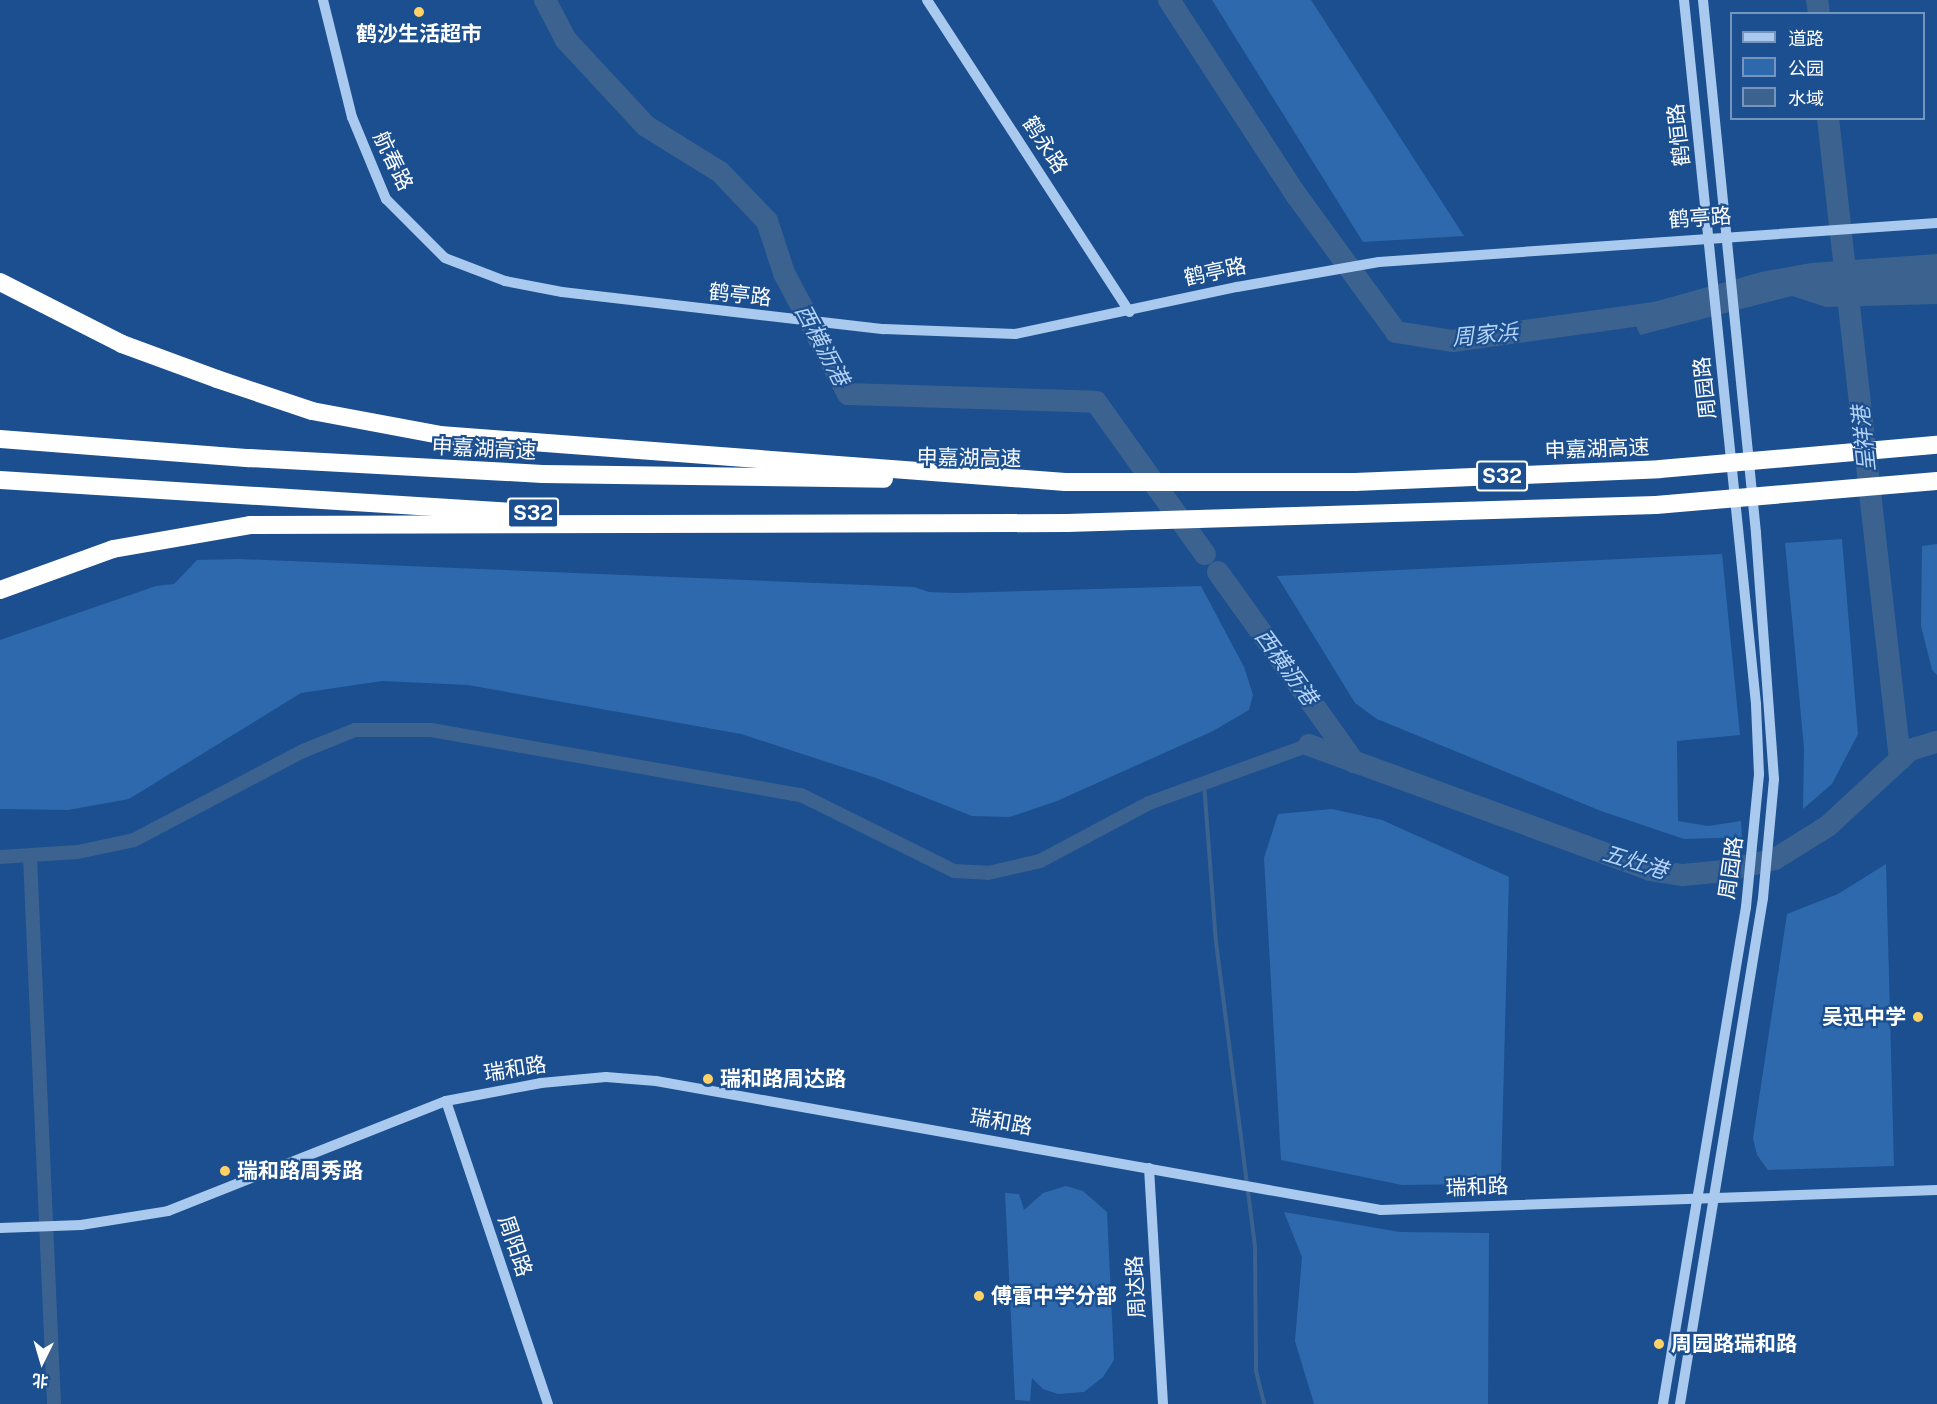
<!DOCTYPE html>
<html>
<head>
<meta charset="utf-8">
<style>
	body { margin:0 }
	#map { position:relative; width:1937px; height:1404px; overflow:hidden; background:#1b4f8f; font-family:"Public Sans","Noto Sans SC",sans-serif }
	div>[style] { position:absolute }
	.green>* { inset:0; background:#2e69ad }
	.water>* { inset:0; background:#3c6290 }
	.stream>* { height:4px; margin:-2px; padding:0 2px; transform-origin:2px; border-radius:2px; background:#3c6290 }
	.canal>* { height:14px; margin:-7px; padding:0 7px; transform-origin:7px; border-radius:7px; background:#3c6290 }
	.river>* { height:22px; margin:-11px; padding:0 11px; transform-origin:11px; border-radius:11px; background:#3c6290 }
	.minor>* { height:10px; margin:-5px; padding:0 5px; transform-origin:5px; border-radius:5px; background:#a9c9ee }
	.highway>* { height:18px; margin:-9px; padding:0 9px; transform-origin:9px; border-radius:9px; background:#fff }
	.highway-bridge>* { height:18px; margin:-9px; padding:0 9px; transform-origin:9px; border-radius:9px; background:#fff }
	.dots>* { width:16px; height:16px; translate:-50% -50%; box-sizing:border-box; border:3px solid #1b4f8f; border-radius:50% }
	span { translate:-50% -50%; white-space:nowrap; text-align:center; line-height:1.15; -webkit-text-stroke:4.5px #1b4f8f; paint-order:stroke }
	.shield-label span { padding:2px 4px; background:#1b4f8f; border:2px solid; border-radius:4px; -webkit-text-stroke-width:0 }
	.shield-label { font-size:20px; color:#fff; font-weight:700 }
	.poi-label { font-size:21px; color:#fff; font-weight:700 }
	.right { translate:-100% -50%; text-align:right }
	.left { translate:0 -50%; text-align:left }
	.street-label { font-size:21px; color:#fff }
	.water-label { font-size:22px; color:#b5d3f5; font-style:italic }
	.legend { position:absolute; left:1730px; top:12px; width:195px; height:108px; box-sizing:border-box; background:#1b4f8f; border:2px solid #7695bc; margin:0; padding:8px 10px; list-style:none; font-size:18px; color:#fff }
	.legend li { display:flex; align-items:center; gap:12px; height:30px }
	.legend b { width:30px; border:2px solid #7695bc }
	.north { position:absolute; left:12px; top:1332px; width:60px; height:60px; -webkit-text-stroke:4px #1b4f8f; paint-order:stroke; rotate:185deg; font-size:16px; font-weight:700; line-height:24px; text-align:center; color:#fff }
	.north::after { content:''; display:block; margin:auto; width:21px; height:27px; background:#fff; clip-path:polygon(50% 0,100% 100%,50% 72%,0 100%) }
</style>
</head>
<body>
<div id="map">
	<div class="green">
		<div style="clip-path:polygon(1212px 0,1311px 0,1464px 236px,1363px 242px)"></div>
		<div style="clip-path:polygon(1842px 539px,1858px 734px,1832px 784px,1803px 809px,1804px 748px,1785px 543px)"></div>
		<div style="clip-path:polygon(1937px 544px,1937px 675px,1932px 670px,1921px 626px,1922px 546px)"></div>
		<div style="clip-path:polygon(1722px 554px,1740px 735px,1677px 741px,1678px 821px,1708px 826px,1741px 821px,1742px 837px,1717px 838px,1684px 839px,1601px 811px,1377px 719px,1355px 703px,1277px 576px)"></div>
		<div style="clip-path:polygon(239px 559px,914px 587px,929px 592px,955px 593px,1201px 586px,1244px 667px,1253px 695px,1249px 710px,1213px 731px,1057px 801px,1010px 817px,972px 816px,876px 778px,741px 734px,468px 685px,382px 681px,301px 693px,129px 799px,68px 810px,0 809px,0 640px,156px 586px,174px 584px,197px 560px)"></div>
		<div style="clip-path:polygon(1332px 809px,1382px 820px,1509px 877px,1501px 1178px,1480px 1184px,1402px 1185px,1281px 1160px,1264px 858px,1278px 814px)"></div>
		<div style="clip-path:polygon(1886px 864px,1894px 1166px,1768px 1170px,1757px 1155px,1753px 1138px,1787px 914px,1838px 894px)"></div>
		<div style="clip-path:polygon(1066px 1186px,1083px 1191px,1107px 1212px,1114px 1360px,1103px 1377px,1084px 1392px,1058px 1394px,1043px 1389px,1032px 1378px,1030px 1401px,1015px 1400px,1005px 1193px,1019px 1194px,1024px 1210px,1043px 1193px)"></div>
		<div style="clip-path:polygon(1284px 1212px,1400px 1232px,1489px 1233px,1488px 1404px,1314px 1404px,1295px 1341px,1302px 1257px)"></div>
	</div>
	<div class="water">
		<div style="clip-path:polygon(1937px 254px,1937px 304px,1826px 307px,1792px 296px,1640px 335px,1629px 309px,1761px 272px,1811px 263px)"></div>
	</div>
	<div class="stream">
		<div style="left:1204px;top:783px;width:159px;rotate:85.7deg"></div>
		<div style="left:1216px;top:942px;width:307px;rotate:82.7deg"></div>
		<div style="left:1255px;top:1247px;width:124px;rotate:89.5deg"></div>
		<div style="left:1256px;top:1371px;width:34px;rotate:76deg"></div>
	</div>
	<div class="canal">
		<div style="left:0;top:857px;width:78px;rotate:-3.7deg"></div>
		<div style="left:78px;top:852px;width:57px;rotate:-12.1deg"></div>
		<div style="left:134px;top:840px;width:191px;rotate:-27.8deg"></div>
		<div style="left:303px;top:751px;width:56px;rotate:-22deg"></div>
		<div style="left:355px;top:730px;width:76px"></div>
		<div style="left:431px;top:730px;width:376px;rotate:10deg"></div>
		<div style="left:801px;top:795px;width:171px;rotate:26.4deg"></div>
		<div style="left:954px;top:871px;width:34px;rotate:3deg"></div>
		<div style="left:988px;top:873px;width:53px;rotate:-13deg"></div>
		<div style="left:1040px;top:861px;width:123px;rotate:-28deg"></div>
		<div style="left:1149px;top:803px;width:170px;rotate:-19.9deg"></div>
		<div style="left:30px;top:857px;width:548px;rotate:87.49deg"></div>
	</div>
	<div class="river">
		<div style="left:545px;top:0;width:45px;rotate:62.3deg"></div>
		<div style="left:566px;top:40px;width:117px;rotate:47.1deg"></div>
		<div style="left:646px;top:126px;width:87px;rotate:31.9deg"></div>
		<div style="left:720px;top:172px;width:68px;rotate:46.2deg"></div>
		<div style="left:767px;top:221px;width:55px;rotate:71.9deg"></div>
		<div style="left:784px;top:273px;width:137px;rotate:62.1deg"></div>
		<div style="left:848px;top:394px;width:248px;rotate:1.8deg"></div>
		<div style="left:1096px;top:402px;width:187px;rotate:54.4deg"></div>
		<div style="left:1169px;top:0;width:234px;rotate:56.9deg"></div>
		<div style="left:1297px;top:196px;width:168px;rotate:53.9deg"></div>
		<div style="left:1396px;top:332px;width:58px;rotate:9deg"></div>
		<div style="left:1453px;top:341px;width:211px;rotate:-7.9deg"></div>
		<div style="left:1817px;top:0;width:14px;rotate:82deg"></div>
		<div style="left:1828px;top:118px;width:646px;rotate:83.6deg"></div>
		<div style="left:1218px;top:572px;width:234px;rotate:54.4deg"></div>
		<div style="left:1309px;top:745px;width:363px;rotate:20.1deg"></div>
		<div style="left:1650px;top:870px;width:33px;rotate:9deg"></div>
		<div style="left:1683px;top:875px;width:42px;rotate:-5.4deg"></div>
		<div style="left:1725px;top:871px;width:51px;rotate:-13.5deg"></div>
		<div style="left:1775px;top:859px;width:62px;rotate:-31.9deg"></div>
		<div style="left:1828px;top:826px;width:112px;rotate:-42.8deg"></div>
		<div style="left:1910px;top:750px;width:28px;rotate:-17deg"></div>
	</div>
	<div class="minor">
		<div style="left:323px;top:0;width:121px;rotate:76.1deg"></div>
		<div style="left:352px;top:117px;width:89px;rotate:67.5deg"></div>
		<div style="left:386px;top:199px;width:83px;rotate:45deg"></div>
		<div style="left:445px;top:258px;width:64px;rotate:21deg"></div>
		<div style="left:505px;top:281px;width:58px;rotate:10.9deg"></div>
		<div style="left:562px;top:292px;width:324px;rotate:6.6deg"></div>
		<div style="left:884px;top:329px;width:131px;rotate:2.2deg"></div>
		<div style="left:1015px;top:334px;width:227px;rotate:-12deg"></div>
		<div style="left:1237px;top:287px;width:144px;rotate:-10deg"></div>
		<div style="left:1379px;top:262px;width:559px;rotate:-4deg"></div>
		<div style="left:927px;top:0;width:372px;rotate:57deg"></div>
		<div style="left:446px;top:1101px;width:320px;rotate:71.4deg"></div>
		<div style="left:1149px;top:1168px;width:236px;rotate:86.6deg"></div>
		<div style="left:0;top:1228px;width:81px;rotate:-2.1deg"></div>
		<div style="left:81px;top:1225px;width:88px;rotate:-9.1deg"></div>
		<div style="left:168px;top:1211px;width:299px;rotate:-21.6deg"></div>
		<div style="left:446px;top:1101px;width:97px;rotate:-10.7deg"></div>
		<div style="left:541px;top:1083px;width:65px;rotate:-5.3deg"></div>
		<div style="left:606px;top:1077px;width:50px;rotate:4.6deg"></div>
		<div style="left:656px;top:1081px;width:736px;rotate:10.09deg"></div>
		<div style="left:1381px;top:1210px;width:556px;rotate:-2.06deg"></div>
		<div style="left:1663px;top:1404px;width:504px;rotate:-80.52deg"></div>
		<div style="left:1746px;top:907px;width:134px;rotate:-84.4deg"></div>
		<div style="left:1759px;top:774px;width:70px;rotate:-92.5deg"></div>
		<div style="left:1756px;top:704px;width:708px;rotate:-95.84deg"></div>
		<div style="left:1680px;top:1404px;width:513px;rotate:-80.68deg"></div>
		<div style="left:1763px;top:898px;width:120px;rotate:-84.7deg"></div>
		<div style="left:1774px;top:779px;width:247px;rotate:-94.2deg"></div>
		<div style="left:1756px;top:533px;width:536px;rotate:-95.68deg"></div>
	</div>
	<div class="highway">
		<div style="left:0;top:282px;width:137px;rotate:26.9deg"></div>
		<div style="left:122px;top:344px;width:101px;rotate:20.2deg"></div>
		<div style="left:217px;top:379px;width:100px;rotate:18.6deg"></div>
		<div style="left:312px;top:411px;width:130px;rotate:10.6deg"></div>
		<div style="left:440px;top:435px;width:627px;rotate:4.3deg"></div>
		<div style="left:0;top:439px;width:250px;rotate:4.4deg"></div>
		<div style="left:249px;top:458px;width:294px;rotate:3.1deg"></div>
		<div style="left:543px;top:474px;width:341px;rotate:0.8deg"></div>
		<div style="left:0;top:480px;width:532px;rotate:3.56deg"></div>
		<div style="left:0;top:590px;width:120px;rotate:-19.9deg"></div>
		<div style="left:113px;top:549px;width:139px;rotate:-9.9deg"></div>
		<div style="left:250px;top:525px;width:817px;rotate:-0.14deg"></div>
	</div>
	<div class="highway-bridge">
		<div style="left:1065px;top:482px;width:290px"></div>
		<div style="left:1355px;top:482px;width:305px;rotate:-2.4deg"></div>
		<div style="left:1660px;top:469px;width:278px;rotate:-5deg"></div>
		<div style="left:1067px;top:523px;width:589px;rotate:-1.75deg"></div>
		<div style="left:1656px;top:505px;width:282px;rotate:-4.9deg"></div>
	</div>
	<div class="dots">
		<div style="left:419px;top:12px;background:#ffd166"></div>
		<div style="left:1918px;top:1017px;background:#ffd166"></div>
		<div style="left:708px;top:1079px;background:#ffd166"></div>
		<div style="left:225px;top:1171px;background:#ffd166"></div>
		<div style="left:979px;top:1296px;background:#ffd166"></div>
		<div style="left:1659px;top:1344px;background:#ffd166"></div>
	</div>
	<div class="shield-label">
		<span style="left:1502px;top:476px">S32</span>
		<span style="left:533px;top:513px">S32</span>
	</div>
	<div class="poi-label">
		<span style="left:419px;top:34px">鹤沙生活超市</span>
		<span class="right" style="left:1906px;top:1017px">吴迅中学</span>
		<span class="left" style="left:720px;top:1079px">瑞和路周达路</span>
		<span class="left" style="left:237px;top:1171px">瑞和路周秀路</span>
		<span class="left" style="left:991px;top:1296px">傅雷中学分部</span>
		<span class="left" style="left:1671px;top:1344px">周园路瑞和路</span>
	</div>
	<div class="street-label">
		<span style="left:1679px;top:135px;rotate:-96deg">鹤恒路</span>
		<span style="left:1045px;top:145px;rotate:57deg">鹤永路</span>
		<span style="left:393px;top:161px;rotate:64deg">航春路</span>
		<span style="left:1700px;top:218px;rotate:-4deg">鹤亭路</span>
		<span style="left:1215px;top:272px;rotate:-12deg">鹤亭路</span>
		<span style="left:740px;top:295px;rotate:6deg">鹤亭路</span>
		<span style="left:1705px;top:388px;rotate:-96deg">周园路</span>
		<span style="left:484px;top:449px;rotate:3deg">申嘉湖高速</span>
		<span style="left:1597px;top:449px;rotate:-2deg">申嘉湖高速</span>
		<span style="left:969px;top:458px;rotate:1deg">申嘉湖高速</span>
		<span style="left:1731px;top:868px;rotate:-82deg">周园路</span>
		<span style="left:515px;top:1069px;rotate:-9deg">瑞和路</span>
		<span style="left:1001px;top:1122px;rotate:10deg">瑞和路</span>
		<span style="left:1477px;top:1187px;rotate:-2deg">瑞和路</span>
		<span style="left:515px;top:1246px;rotate:71deg">周阳路</span>
		<span style="left:1136px;top:1287px;rotate:-93deg">周达路</span>
	</div>
	<div class="water-label">
		<span style="left:1485px;top:335px;rotate:-5deg">周家浜</span>
		<span style="left:822px;top:345px;rotate:62deg">西横沥港</span>
		<span style="left:1864px;top:439px;rotate:-96deg">呈祥港</span>
		<span style="left:1286px;top:667px;rotate:54deg">西横沥港</span>
		<span style="left:1635px;top:862px;rotate:17deg">五灶港</span>
	</div>
	<ul class="legend">
	<li><b style="height:8px;background:#a9c9ee"></b>道路</li>
	<li><b style="height:16px;background:#2e69ad"></b>公园</li>
	<li><b style="height:16px;background:#3c6290"></b>水域</li>
	</ul>
	<div class="north">北</div>
</div>
</body>
</html>
